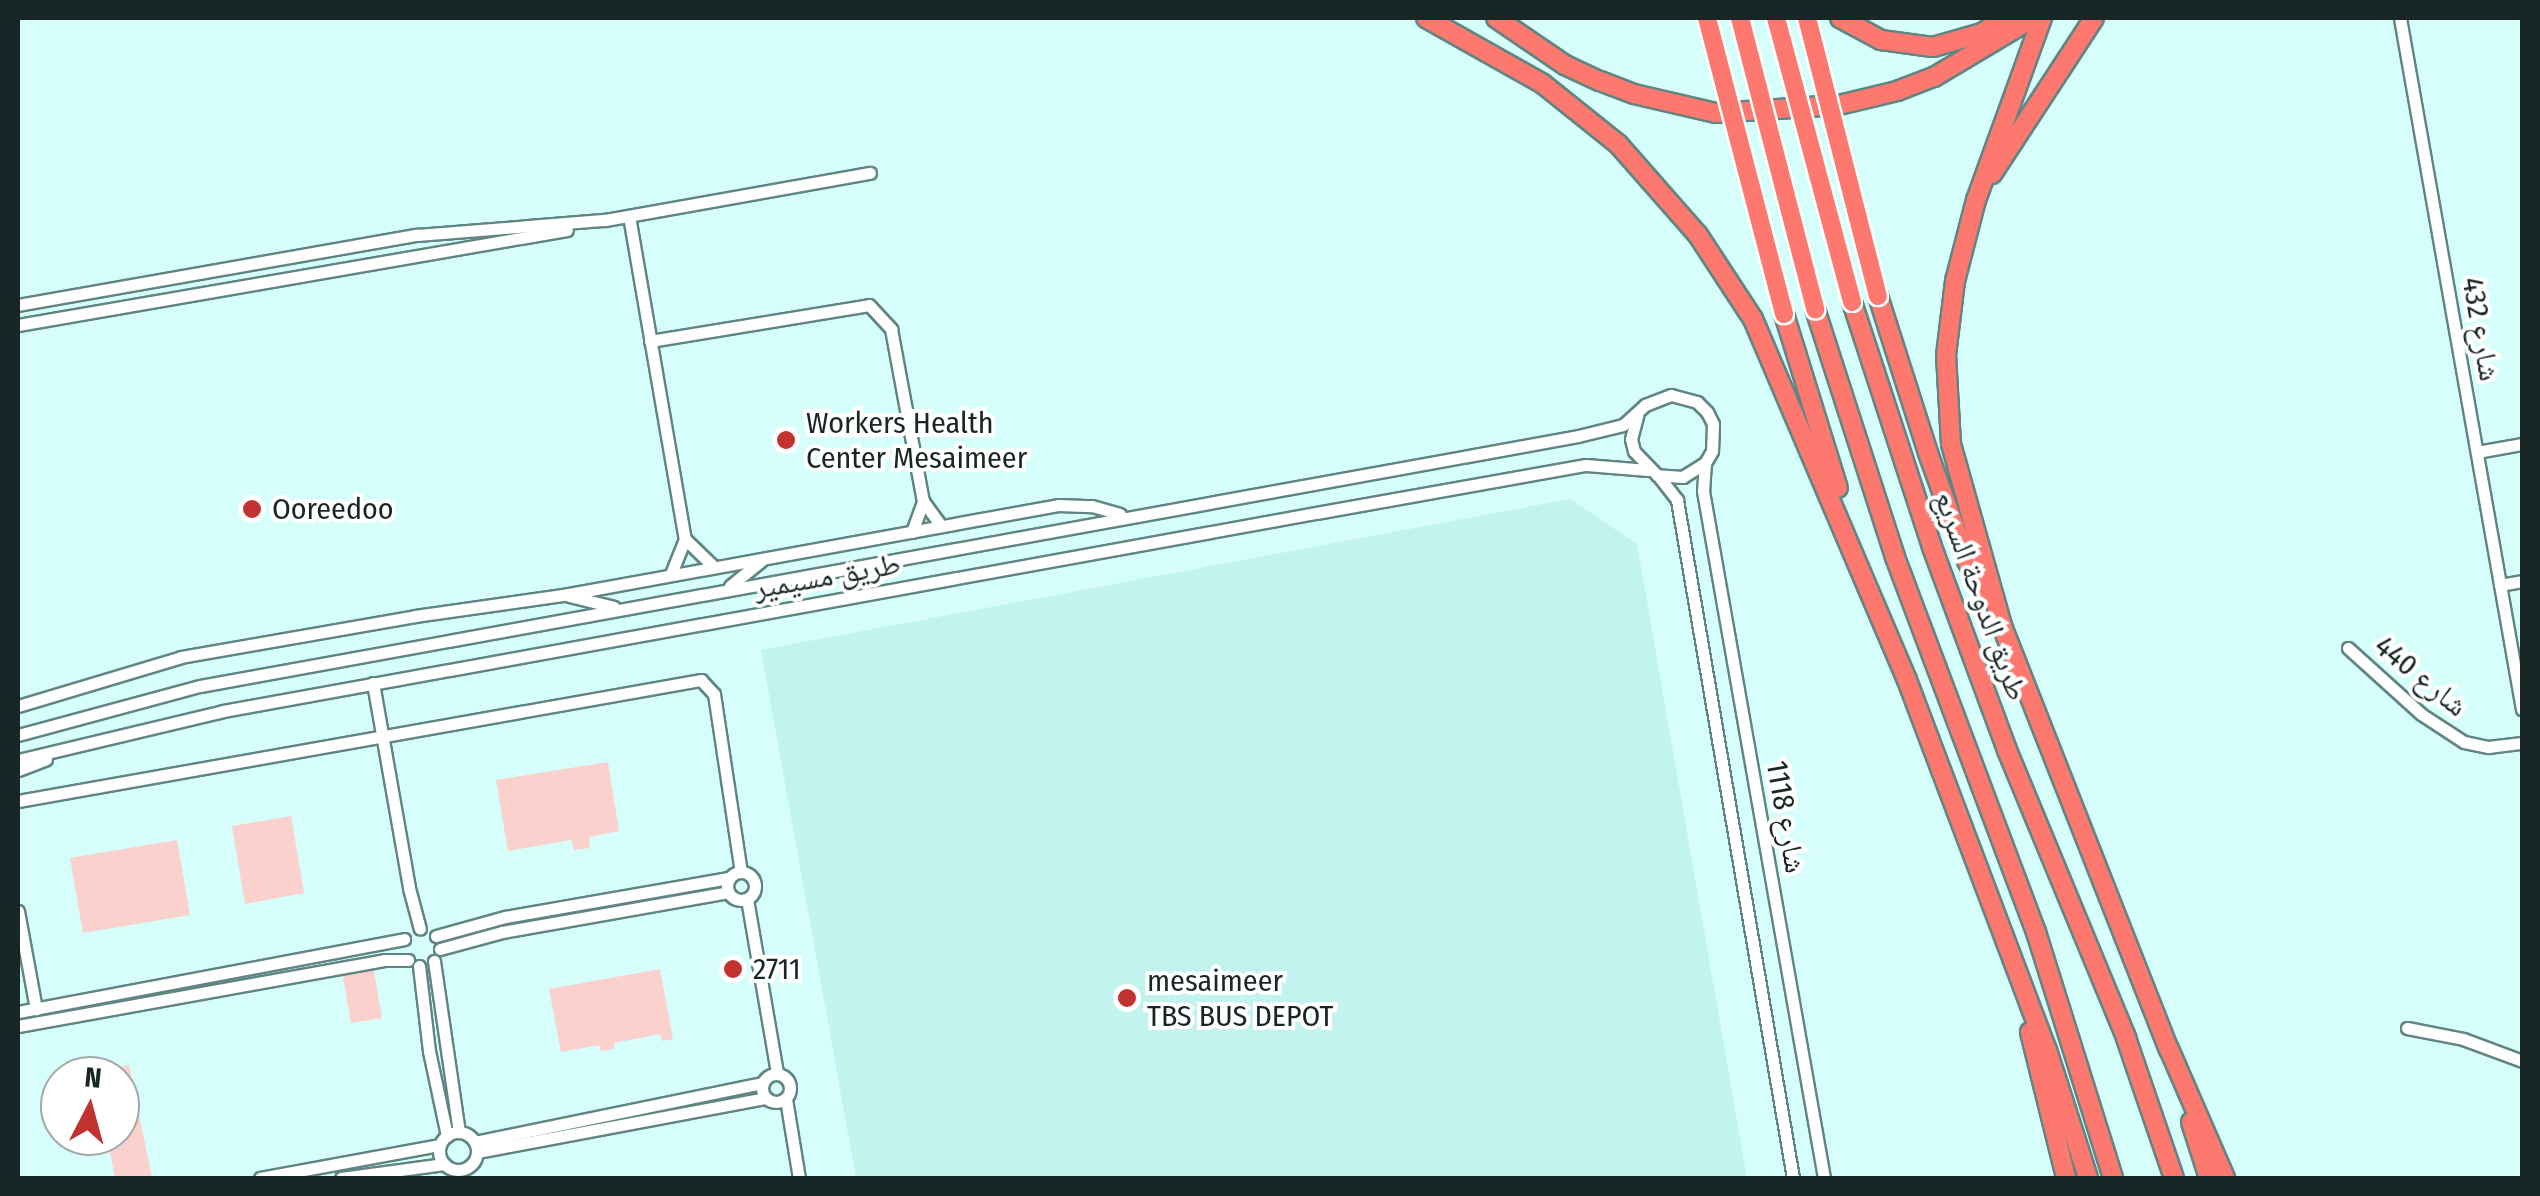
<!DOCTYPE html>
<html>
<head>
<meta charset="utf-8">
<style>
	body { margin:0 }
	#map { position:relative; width:2540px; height:1196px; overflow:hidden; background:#d6fefa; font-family:"Fira Sans Condensed","Noto Naskh Arabic",sans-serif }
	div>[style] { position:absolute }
	.built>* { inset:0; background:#c3f3ef }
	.green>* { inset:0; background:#fad1cc }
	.roads { filter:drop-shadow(2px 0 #618582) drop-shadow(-2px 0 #618582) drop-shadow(0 2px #618582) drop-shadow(0 -2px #618582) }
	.minor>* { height:11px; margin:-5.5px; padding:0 5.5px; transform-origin:5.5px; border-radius:5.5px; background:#fff }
	.minor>.ring { margin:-5.5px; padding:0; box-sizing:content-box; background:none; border:11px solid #fff; border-radius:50% }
	.highway>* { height:18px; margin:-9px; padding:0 9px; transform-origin:9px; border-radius:9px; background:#fd7970 }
	.bridges { filter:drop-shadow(2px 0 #fff) drop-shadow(-2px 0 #fff) drop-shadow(0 2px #fff) drop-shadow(0 -2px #fff) }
	.highway-bridge>* { height:18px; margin:-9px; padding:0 9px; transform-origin:9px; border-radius:9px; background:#fd7970 }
	.dots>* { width:28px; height:28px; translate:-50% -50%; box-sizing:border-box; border:5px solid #fff; border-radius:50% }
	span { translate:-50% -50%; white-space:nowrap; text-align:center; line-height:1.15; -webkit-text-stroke:8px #fff; paint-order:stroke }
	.street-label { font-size:30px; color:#182726 }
	.poi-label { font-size:30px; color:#182726 }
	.left { translate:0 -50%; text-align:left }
	.frame { position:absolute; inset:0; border:20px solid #182726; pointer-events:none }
	.north { position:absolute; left:40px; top:1056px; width:100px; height:100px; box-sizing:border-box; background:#fff; border:2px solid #a3a9a8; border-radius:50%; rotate:6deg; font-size:28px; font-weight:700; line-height:40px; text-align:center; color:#182726 }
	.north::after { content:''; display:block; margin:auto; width:35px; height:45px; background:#c13231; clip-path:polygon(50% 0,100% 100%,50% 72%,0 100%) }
</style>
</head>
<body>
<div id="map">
	<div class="built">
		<div style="clip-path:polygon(1570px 499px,1637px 544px,1747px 1178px,856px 1178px,761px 650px)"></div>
	</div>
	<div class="green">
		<div style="clip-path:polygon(608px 762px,619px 831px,589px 837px,590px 848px,574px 850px,571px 840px,508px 851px,496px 780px)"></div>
		<div style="clip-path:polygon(291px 816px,304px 893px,245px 904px,232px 826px)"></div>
		<div style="clip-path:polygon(177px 840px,190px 915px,83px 933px,70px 858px)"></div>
		<div style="clip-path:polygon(373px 966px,382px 1018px,351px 1023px,342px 971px)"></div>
		<div style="clip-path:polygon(660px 969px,673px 1039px,662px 1041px,660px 1034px,614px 1043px,614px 1049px,601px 1051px,599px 1045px,561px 1052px,549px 989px)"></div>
		<div style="clip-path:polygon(129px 1065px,152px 1178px,115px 1178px,107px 1136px,120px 1136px,120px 1076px,78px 1075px)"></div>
	</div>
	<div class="roads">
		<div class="minor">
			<div style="left:2400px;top:18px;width:702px;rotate:79.99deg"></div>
			<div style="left:629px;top:216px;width:328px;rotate:80.2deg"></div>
			<div style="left:685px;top:539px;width:38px;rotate:112deg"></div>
			<div style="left:18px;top:305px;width:405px;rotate:-10deg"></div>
			<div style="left:417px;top:235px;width:189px;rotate:-4.6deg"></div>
			<div style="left:605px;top:220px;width:269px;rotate:-10.1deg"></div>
			<div style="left:18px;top:325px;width:557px;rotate:-9.82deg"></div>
			<div style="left:650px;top:341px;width:222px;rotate:-9.3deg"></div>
			<div style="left:869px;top:305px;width:33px;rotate:47deg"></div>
			<div style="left:891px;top:329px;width:175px;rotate:79.5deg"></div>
			<div style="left:923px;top:501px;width:31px;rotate:54deg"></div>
			<div style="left:2477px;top:452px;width:46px;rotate:-10.1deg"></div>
			<div style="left:1705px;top:463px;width:28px;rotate:94deg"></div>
			<div style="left:1703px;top:491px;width:698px;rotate:80.01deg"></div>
			<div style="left:1660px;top:478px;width:28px;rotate:52deg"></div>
			<div style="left:1677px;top:500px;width:688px;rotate:80.29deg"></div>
			<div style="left:912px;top:532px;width:33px;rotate:-70deg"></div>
			<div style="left:685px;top:539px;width:40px;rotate:44deg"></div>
			<div style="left:2500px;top:585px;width:22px;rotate:-10deg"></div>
			<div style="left:730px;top:586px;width:41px;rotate:-39.1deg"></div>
			<div style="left:569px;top:596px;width:46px;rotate:13.7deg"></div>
			<div style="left:2348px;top:648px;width:98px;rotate:42.1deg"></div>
			<div style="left:2421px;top:714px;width:51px;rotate:33.1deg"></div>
			<div style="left:2464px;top:742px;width:25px;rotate:12deg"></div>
			<div style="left:2488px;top:747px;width:34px;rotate:-7deg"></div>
			<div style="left:373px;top:683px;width:208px;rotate:80deg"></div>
			<div style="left:409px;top:888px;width:42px;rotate:75deg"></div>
			<div style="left:18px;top:706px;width:170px;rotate:-16.7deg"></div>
			<div style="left:181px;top:657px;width:238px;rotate:-9.9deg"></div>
			<div style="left:415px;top:616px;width:149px;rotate:-8.1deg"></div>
			<div style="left:563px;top:595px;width:503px;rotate:-10.3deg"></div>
			<div style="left:1058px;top:505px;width:34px;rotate:2deg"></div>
			<div style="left:1092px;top:506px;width:29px;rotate:16deg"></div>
			<div style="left:18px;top:735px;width:188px;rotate:-15.1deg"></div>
			<div style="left:200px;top:686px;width:1400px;rotate:-10.28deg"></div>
			<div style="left:1578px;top:436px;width:46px;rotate:-13.7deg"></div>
			<div style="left:1623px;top:425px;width:30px;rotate:-42deg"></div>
			<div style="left:1645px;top:405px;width:28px;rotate:-21deg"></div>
			<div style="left:1671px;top:395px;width:27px;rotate:15deg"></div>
			<div style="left:1697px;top:402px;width:14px;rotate:45deg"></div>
			<div style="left:1707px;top:412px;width:13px;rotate:63deg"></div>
			<div style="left:1713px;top:424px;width:27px;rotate:92deg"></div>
			<div style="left:1712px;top:451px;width:14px;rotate:120deg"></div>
			<div style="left:1705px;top:463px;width:26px;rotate:148deg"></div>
			<div style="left:1683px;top:477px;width:26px;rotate:-176deg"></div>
			<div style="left:1657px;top:475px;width:33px;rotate:-134deg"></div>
			<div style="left:1634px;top:451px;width:12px;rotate:-104deg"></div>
			<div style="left:1631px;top:439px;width:24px;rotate:-75deg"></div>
			<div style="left:18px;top:760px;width:211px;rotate:-13.4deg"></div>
			<div style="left:223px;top:711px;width:1111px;rotate:-10.27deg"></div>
			<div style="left:1316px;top:513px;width:274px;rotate:-10.1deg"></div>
			<div style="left:1586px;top:465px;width:62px;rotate:4.6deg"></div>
			<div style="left:18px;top:770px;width:30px;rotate:-21deg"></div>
			<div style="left:18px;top:801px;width:694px;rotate:-10.05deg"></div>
			<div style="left:701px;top:680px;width:19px;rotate:47deg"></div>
			<div style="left:714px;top:694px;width:180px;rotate:81.4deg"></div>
			<div class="ring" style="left:727px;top:872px;width:17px;height:17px"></div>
			<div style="left:747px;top:899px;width:177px;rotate:80.2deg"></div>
			<div style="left:18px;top:911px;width:100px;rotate:79.6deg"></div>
			<div style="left:436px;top:936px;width:72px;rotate:-15.4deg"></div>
			<div style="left:505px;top:917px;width:227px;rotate:-9.9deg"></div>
			<div style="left:440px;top:949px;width:64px;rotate:-15.3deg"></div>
			<div style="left:502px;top:932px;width:230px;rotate:-10deg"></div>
			<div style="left:434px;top:961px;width:173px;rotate:81.7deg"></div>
			<div style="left:419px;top:966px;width:86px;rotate:83.3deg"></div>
			<div style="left:429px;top:1051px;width:87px;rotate:78deg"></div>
			<div style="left:18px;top:1012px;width:393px;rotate:-10.7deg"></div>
			<div style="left:18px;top:1026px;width:372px;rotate:-10.2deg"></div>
			<div style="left:384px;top:960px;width:24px"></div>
			<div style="left:2407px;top:1028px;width:57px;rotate:11.1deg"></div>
			<div style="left:2463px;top:1039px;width:63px;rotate:20.4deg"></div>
			<div class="ring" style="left:762px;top:1074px;width:17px;height:17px"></div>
			<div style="left:786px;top:1099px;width:80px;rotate:80.7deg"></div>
			<div class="ring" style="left:439px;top:1132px;width:27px;height:27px"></div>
			<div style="left:475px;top:1142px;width:294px;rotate:-11.6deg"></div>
			<div style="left:477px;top:1152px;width:294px;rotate:-10.6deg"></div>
			<div style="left:260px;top:1178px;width:183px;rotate:-10.4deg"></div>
			<div style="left:341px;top:1178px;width:104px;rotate:-7.7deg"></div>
		</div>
		<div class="highway">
			<div style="left:1426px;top:18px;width:134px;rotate:29.4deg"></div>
			<div style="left:1543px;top:84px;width:96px;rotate:38.7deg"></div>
			<div style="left:1618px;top:144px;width:121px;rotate:48.7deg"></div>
			<div style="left:1698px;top:235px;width:100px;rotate:56.8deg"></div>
			<div style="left:1753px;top:319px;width:392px;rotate:66.9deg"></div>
			<div style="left:1907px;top:680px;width:396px;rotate:69.3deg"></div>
			<div style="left:2047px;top:1050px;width:134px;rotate:72.2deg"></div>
			<div style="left:1496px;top:18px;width:83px;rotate:34.3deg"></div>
			<div style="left:1565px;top:65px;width:38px;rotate:25deg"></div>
			<div style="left:1600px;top:81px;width:36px;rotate:21deg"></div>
			<div style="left:1634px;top:94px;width:84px;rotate:13deg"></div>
			<div style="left:1716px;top:113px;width:123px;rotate:-3.7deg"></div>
			<div style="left:1839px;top:105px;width:60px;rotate:-13.6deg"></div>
			<div style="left:1897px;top:91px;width:40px;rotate:-21deg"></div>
			<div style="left:1934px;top:77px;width:115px;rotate:-30.8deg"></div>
			<div style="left:1840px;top:18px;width:47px;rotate:28.2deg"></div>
			<div style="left:1881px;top:40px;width:52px;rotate:7.7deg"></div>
			<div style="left:1933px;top:47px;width:51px;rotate:-15.9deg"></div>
			<div style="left:1982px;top:33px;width:27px;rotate:-33deg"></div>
			<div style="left:2042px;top:18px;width:194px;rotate:109.9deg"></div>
			<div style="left:1976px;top:200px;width:84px;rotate:104.5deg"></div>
			<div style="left:1955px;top:281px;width:75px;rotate:96.9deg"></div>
			<div style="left:1946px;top:355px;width:89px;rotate:86.8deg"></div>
			<div style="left:1951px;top:444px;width:189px;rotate:74.3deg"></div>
			<div style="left:2002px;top:626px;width:455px;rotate:68.5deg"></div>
			<div style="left:2169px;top:1049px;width:141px;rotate:66.5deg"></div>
			<div style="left:1992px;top:174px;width:186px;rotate:-56.8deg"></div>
			<div style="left:1878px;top:296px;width:165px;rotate:72.3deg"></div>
			<div style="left:1928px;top:453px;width:115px;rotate:70.1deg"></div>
			<div style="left:1967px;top:561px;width:33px;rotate:61deg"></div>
			<div style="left:1852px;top:302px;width:258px;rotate:71.9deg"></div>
			<div style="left:1932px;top:547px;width:216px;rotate:69.7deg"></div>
			<div style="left:2007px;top:750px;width:312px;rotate:67.5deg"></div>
			<div style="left:2126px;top:1038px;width:148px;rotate:71.1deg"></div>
			<div style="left:1815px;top:309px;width:261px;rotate:72.1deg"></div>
			<div style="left:1895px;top:557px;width:401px;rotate:69.4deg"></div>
			<div style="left:2036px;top:932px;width:258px;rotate:72.6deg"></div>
			<div style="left:1784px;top:314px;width:182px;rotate:72.8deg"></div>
			<div style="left:2030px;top:1032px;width:150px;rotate:76.1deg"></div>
			<div style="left:2191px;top:1122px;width:59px;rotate:72.2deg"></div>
		</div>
	</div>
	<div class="bridges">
		<div class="highway-bridge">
			<div style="left:1707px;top:18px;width:306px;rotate:75.4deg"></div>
			<div style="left:1740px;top:18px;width:301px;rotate:75.5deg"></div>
			<div style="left:1776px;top:18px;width:294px;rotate:75deg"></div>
			<div style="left:1807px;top:18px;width:287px;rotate:75.7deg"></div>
		</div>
	</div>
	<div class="dots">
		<div style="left:786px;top:440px;background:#c13231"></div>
		<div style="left:252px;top:509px;background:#c13231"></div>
		<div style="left:733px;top:969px;background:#c13231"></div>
		<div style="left:1127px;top:998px;background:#c13231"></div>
	</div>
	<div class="street-label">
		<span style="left:2481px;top:329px;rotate:80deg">شارع 432</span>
		<span style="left:827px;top:576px;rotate:-10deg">طريق مسيمير</span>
		<span style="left:1981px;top:596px;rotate:70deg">طريق الدوحة السريع</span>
		<span style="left:2421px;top:676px;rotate:39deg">شارع 440</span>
		<span style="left:1786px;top:817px;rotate:80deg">شارع 1118</span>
	</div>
	<div class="poi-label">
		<span class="left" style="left:806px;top:440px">Workers Health<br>Center Mesaimeer</span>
		<span class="left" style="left:272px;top:509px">Ooreedoo</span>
		<span class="left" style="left:753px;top:969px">2711</span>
		<span class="left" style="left:1147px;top:998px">mesaimeer<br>TBS BUS DEPOT</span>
	</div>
	<div class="frame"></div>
	<div class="north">N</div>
</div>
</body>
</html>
